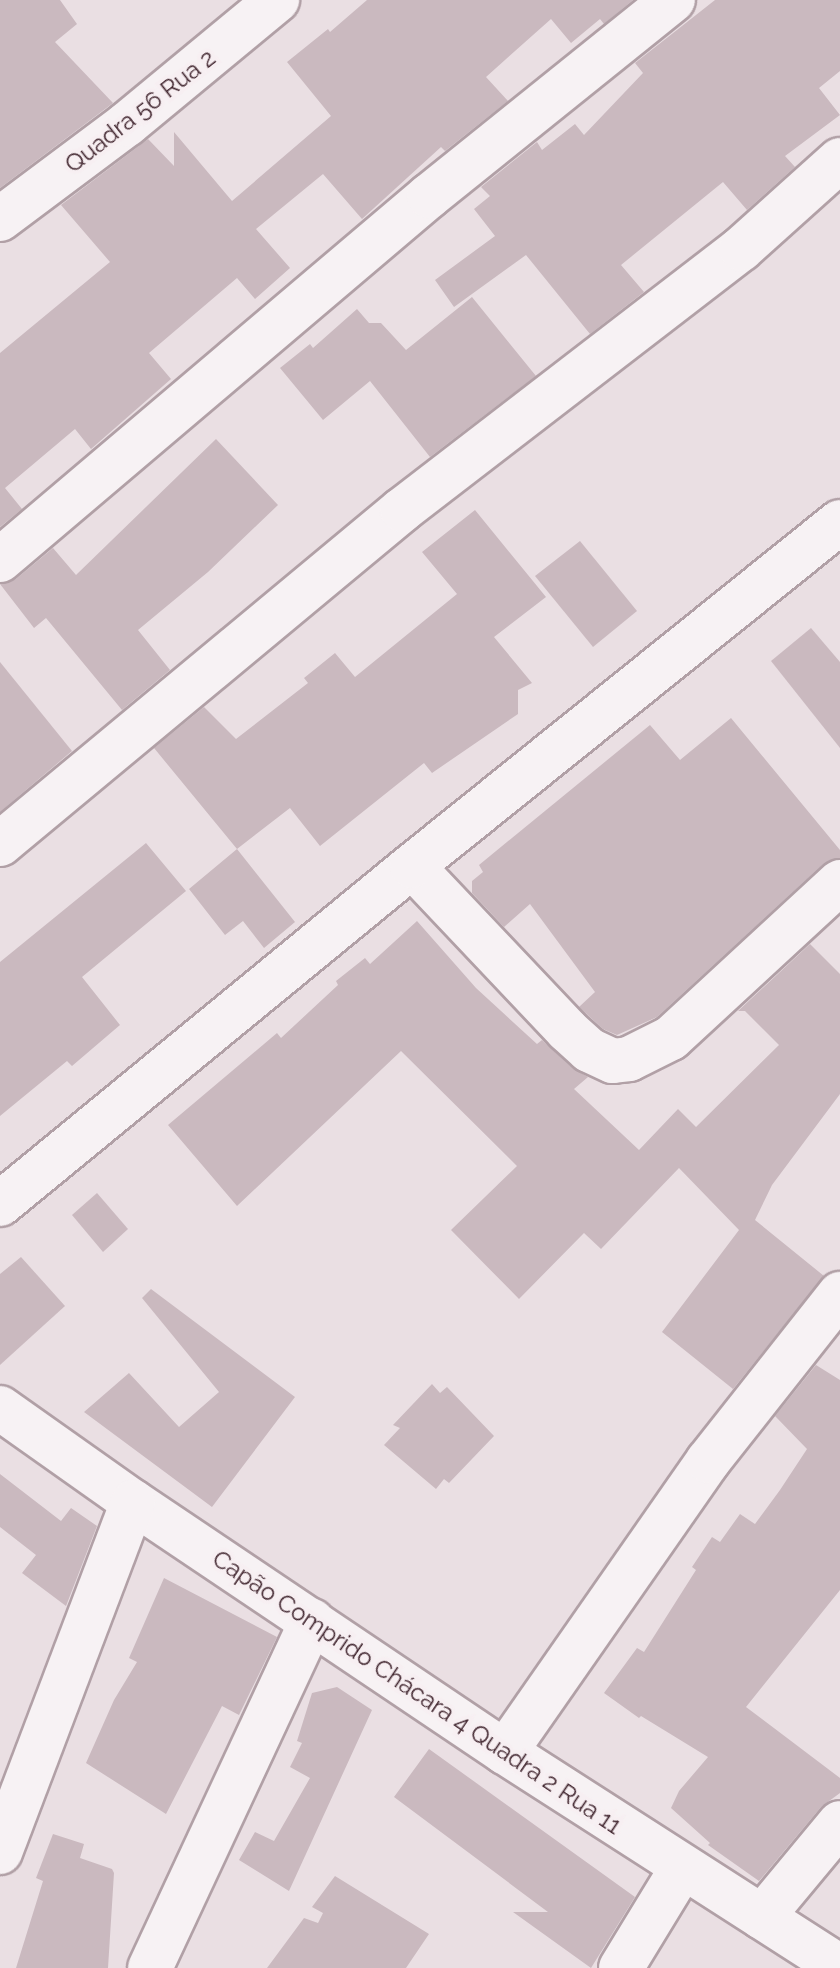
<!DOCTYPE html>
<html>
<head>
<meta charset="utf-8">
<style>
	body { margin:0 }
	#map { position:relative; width:840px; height:1968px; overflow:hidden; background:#eadfe3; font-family:Raleway,sans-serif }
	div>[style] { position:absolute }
	.building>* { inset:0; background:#cab9bf }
	.roads { filter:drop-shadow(2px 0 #b1a0a6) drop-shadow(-2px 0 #b1a0a6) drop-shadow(0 2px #b1a0a6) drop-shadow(0 -2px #b1a0a6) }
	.minor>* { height:44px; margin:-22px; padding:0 22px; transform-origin:22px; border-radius:22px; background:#f7f2f4 }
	span { translate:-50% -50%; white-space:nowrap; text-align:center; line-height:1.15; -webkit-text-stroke:8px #f7eff2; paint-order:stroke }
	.street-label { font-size:24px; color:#422730 }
</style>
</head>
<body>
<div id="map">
	<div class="building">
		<div style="clip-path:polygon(0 0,60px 0,77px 24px,55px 42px,113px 103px,0 188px)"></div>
		<div style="clip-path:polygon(367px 0,633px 0,604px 24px,600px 19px,571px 43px,551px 19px,486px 77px,508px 101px,445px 151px,441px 147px,362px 219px,323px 174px,256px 229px,290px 268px,255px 299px,237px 278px,149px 353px,171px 379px,91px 449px,75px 429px,5px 488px,22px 509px,0 527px,0 353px,110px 262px,61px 205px,148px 139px,174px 166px,174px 132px,232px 201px,331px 116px,287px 62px,328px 29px,330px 32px)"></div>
		<div style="clip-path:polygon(715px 0,840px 0,840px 71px,819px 88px,840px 115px,785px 156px,795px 167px,747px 210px,723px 182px,621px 265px,644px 292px,590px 334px,526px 255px,454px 307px,435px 280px,495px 236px,474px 209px,490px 196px,481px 187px,537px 142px,542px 150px,575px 124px,584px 135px,643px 73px,635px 63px)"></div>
		<div style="clip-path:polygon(472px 297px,536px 376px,430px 457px,370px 381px,323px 420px,280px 368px,310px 344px,313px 348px,357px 309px,369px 323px,381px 323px,406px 350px)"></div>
		<div style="clip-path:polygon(216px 439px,278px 505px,208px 572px,138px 630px,170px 670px,122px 710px,46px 618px,34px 628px,0 584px,16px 579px,53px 548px,76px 575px)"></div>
		<div style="clip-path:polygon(475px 510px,546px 597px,494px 637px,532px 683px,518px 690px,518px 714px,432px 773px,424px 763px,320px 846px,290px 808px,237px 849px,295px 922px,264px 948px,243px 921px,225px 935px,189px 889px,237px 849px,154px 748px,204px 707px,236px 739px,308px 683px,304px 678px,335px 653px,355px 677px,457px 594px,422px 552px)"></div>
		<div style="clip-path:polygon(580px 541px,637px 611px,593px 647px,535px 576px)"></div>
		<div style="clip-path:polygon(811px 628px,840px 662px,840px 748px,771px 661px)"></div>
		<div style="clip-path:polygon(0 662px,72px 751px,0 812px)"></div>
		<div style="clip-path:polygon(731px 718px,840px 850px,840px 858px,823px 864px,657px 1017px,617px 1035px,603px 1029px,579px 1007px,595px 992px,530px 904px,504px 927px,472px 893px,472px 881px,483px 872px,479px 865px,650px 725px,680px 760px)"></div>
		<div style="clip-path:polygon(146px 843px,186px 891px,82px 977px,120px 1025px,72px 1066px,67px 1061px,0 1116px,0 962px)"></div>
		<div style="clip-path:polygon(417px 921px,476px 988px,537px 1044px,542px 1040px,572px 1068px,588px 1077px,574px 1089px,639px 1150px,678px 1109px,696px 1127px,779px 1045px,745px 1011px,738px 1011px,810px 944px,840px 974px,840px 1094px,772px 1185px,755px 1220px,824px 1276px,733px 1389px,662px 1332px,739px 1230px,679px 1168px,601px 1249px,584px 1233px,519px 1299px,451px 1230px,517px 1166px,401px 1051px,237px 1206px,168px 1125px,277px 1033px,281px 1038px,338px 985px,336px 981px,365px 958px,370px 964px)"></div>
		<div style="clip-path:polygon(97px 1193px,128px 1229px,103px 1252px,72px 1215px)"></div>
		<div style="clip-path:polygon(21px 1257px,65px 1306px,0 1365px,0 1274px)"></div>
		<div style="clip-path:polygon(151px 1289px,295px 1397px,212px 1507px,84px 1412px,129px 1373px,179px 1427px,219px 1392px,142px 1298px)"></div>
		<div style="clip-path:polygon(816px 1365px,840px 1380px,840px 1590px,746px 1707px,840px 1778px,840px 1793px,821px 1807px,759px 1881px,708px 1845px,710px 1843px,671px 1808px,679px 1791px,708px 1757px,641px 1716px,639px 1718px,604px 1693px,637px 1648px,644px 1652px,696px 1570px,692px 1567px,712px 1537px,720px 1542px,740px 1514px,755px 1524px,780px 1490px,807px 1449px,775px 1416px)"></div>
		<div style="clip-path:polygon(432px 1384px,440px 1393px,447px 1387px,494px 1436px,449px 1483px,444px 1479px,436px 1489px,384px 1445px,400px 1428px,393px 1425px)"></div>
		<div style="clip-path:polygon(0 1474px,61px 1521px,71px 1508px,97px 1526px,66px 1606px,22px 1573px,36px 1555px,0 1527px)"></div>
		<div style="clip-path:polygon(164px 1578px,277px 1637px,239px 1715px,222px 1706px,166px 1814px,86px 1763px,114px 1700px,137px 1662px,129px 1658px)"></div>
		<div style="clip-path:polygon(337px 1687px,372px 1710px,289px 1891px,239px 1860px,255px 1832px,274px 1841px,310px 1778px,290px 1767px,302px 1743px,297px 1741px,312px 1693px)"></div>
		<div style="clip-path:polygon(429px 1749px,635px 1897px,591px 1968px,513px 1912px,548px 1912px,394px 1797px)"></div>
		<div style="clip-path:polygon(53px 1834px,84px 1844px,80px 1858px,112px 1869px,114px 1873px,108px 1968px,16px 1968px,43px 1881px,36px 1878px)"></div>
		<div style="clip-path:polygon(335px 1876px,429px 1934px,406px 1968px,267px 1968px,304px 1918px,318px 1923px,323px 1913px,312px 1907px)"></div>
	</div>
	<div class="roads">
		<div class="minor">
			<div style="left:0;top:219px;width:159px;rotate:-36.8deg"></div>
			<div style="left:127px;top:124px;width:195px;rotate:-39.6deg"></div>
			<div style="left:0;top:560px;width:563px;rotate:-40.31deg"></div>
			<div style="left:429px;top:196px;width:313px;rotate:-38.8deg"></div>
			<div style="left:0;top:844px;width:523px;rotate:-39.72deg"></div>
			<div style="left:402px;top:510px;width:428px;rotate:-37.6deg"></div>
			<div style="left:741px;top:249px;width:133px;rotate:-42deg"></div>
			<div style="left:412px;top:866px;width:226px;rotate:46.6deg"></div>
			<div style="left:567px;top:1030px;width:30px;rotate:42deg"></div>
			<div style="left:589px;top:1050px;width:26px;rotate:25deg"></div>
			<div style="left:613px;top:1061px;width:16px;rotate:-7deg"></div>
			<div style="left:629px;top:1059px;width:47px;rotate:-26.6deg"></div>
			<div style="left:671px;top:1038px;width:230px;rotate:-42.7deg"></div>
			<div style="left:0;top:1204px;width:533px;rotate:-39.37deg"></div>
			<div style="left:412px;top:866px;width:549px;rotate:-38.79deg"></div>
			<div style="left:0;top:1408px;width:163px;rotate:35.3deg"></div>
			<div style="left:133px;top:1502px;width:448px;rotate:33.9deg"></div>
			<div style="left:505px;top:1752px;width:398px;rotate:32.7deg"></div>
			<div style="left:505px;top:1752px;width:355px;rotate:-55.1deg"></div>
			<div style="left:708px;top:1461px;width:213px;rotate:-51.7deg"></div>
			<div style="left:0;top:1852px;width:374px;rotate:-69.2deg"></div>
			<div style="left:762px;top:1917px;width:122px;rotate:-50.3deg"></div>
			<div style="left:150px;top:1968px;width:383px;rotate:-65deg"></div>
			<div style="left:621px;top:1968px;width:117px;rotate:-58.6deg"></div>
		</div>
	</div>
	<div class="street-label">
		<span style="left:140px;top:111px;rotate:-38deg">Quadra 56 Rua 2</span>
		<span style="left:417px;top:1692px;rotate:34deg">Capão Comprido Chácara 4 Quadra 2 Rua 11</span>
	</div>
</div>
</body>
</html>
